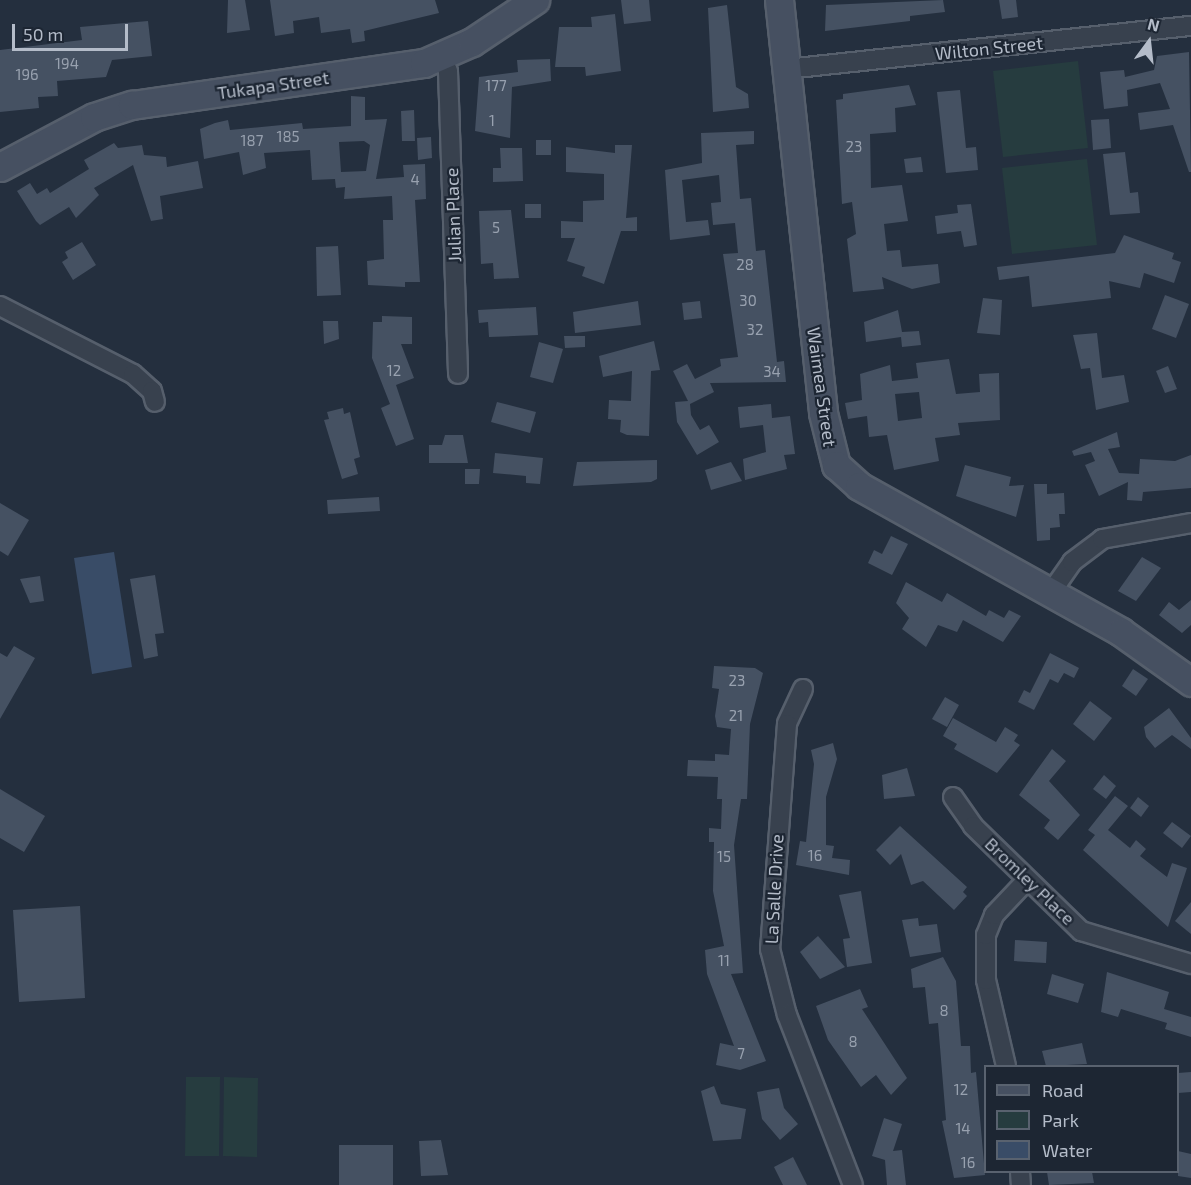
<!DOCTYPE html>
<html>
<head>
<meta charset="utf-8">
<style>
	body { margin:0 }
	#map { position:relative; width:1191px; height:1185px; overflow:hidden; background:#242f3e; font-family:"Exo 2",sans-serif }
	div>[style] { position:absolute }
	.green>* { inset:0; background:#263c3f }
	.water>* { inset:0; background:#394c67 }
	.building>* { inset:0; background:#455162 }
	.roads { filter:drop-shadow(2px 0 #565f6c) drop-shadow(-2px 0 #565f6c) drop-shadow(0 2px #565f6c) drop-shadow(0 -2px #565f6c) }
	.street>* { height:18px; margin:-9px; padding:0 9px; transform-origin:9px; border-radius:9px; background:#38414e }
	.secondary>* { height:27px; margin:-13.5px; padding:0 13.5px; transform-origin:13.5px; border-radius:13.5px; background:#465061 }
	span { translate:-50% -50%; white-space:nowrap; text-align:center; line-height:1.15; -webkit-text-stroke:4.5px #1d2633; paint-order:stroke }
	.number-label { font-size:15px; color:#98a1af }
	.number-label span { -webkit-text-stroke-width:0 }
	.street-label { font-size:18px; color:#b4bcc9 }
	.legend { position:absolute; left:984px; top:1065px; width:195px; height:108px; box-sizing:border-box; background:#1d2633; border:2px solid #59626f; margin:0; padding:8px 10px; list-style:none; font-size:18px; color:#b4bcc9 }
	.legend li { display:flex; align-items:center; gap:12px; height:30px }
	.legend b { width:30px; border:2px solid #59626f }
	.north { position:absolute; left:1119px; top:12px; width:60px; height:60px; -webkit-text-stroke:4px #1d2633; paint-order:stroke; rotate:15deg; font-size:16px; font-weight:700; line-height:24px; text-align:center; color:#b4bcc9 }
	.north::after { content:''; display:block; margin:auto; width:21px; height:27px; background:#b4bcc9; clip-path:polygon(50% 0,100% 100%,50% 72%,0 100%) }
	.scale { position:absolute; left:12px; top:24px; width:116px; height:27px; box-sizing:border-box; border:3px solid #b4bcc9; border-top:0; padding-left:8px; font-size:18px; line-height:21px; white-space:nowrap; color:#b4bcc9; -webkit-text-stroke:4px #1d2633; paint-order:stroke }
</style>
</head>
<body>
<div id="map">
	<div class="green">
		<div style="clip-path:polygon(1078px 61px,1088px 148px,1003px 157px,993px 71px)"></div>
		<div style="clip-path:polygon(1087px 159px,1097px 245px,1012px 254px,1002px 168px)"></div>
		<div style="clip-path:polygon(186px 1077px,220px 1077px,219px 1156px,185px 1156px)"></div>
		<div style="clip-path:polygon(224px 1077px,258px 1078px,257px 1157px,223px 1156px)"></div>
	</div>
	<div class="water">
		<div style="clip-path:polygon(114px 552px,132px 667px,92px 674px,74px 558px)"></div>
	</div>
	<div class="building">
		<div style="clip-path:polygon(228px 0,245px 0,250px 30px,227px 33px)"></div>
		<div style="clip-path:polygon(270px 0,435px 0,439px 13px,364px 31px,365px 41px,352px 43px,350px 29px,321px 33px,319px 17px,293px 21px,294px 33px,275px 36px)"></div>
		<div style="clip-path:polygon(621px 0,649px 0,651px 21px,624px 24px)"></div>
		<div style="clip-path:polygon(943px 0,945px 12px,910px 16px,910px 21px,825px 31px,826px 5px)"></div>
		<div style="clip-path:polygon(999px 0,1016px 0,1018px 17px,1002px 19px)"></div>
		<div style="clip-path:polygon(727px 5px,736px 87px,748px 94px,749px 108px,713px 112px,708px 8px)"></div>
		<div style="clip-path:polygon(615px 14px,621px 71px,586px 76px,585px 67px,555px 67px,559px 27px,592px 27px,591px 17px)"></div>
		<div style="clip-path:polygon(148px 21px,152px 56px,112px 60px,106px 77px,57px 81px,58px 96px,38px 97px,39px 108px,0 112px,0 50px,82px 40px,80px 27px)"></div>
		<div style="clip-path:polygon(1189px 52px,1191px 172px,1189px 172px,1173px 125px,1140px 130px,1138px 113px,1170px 109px,1160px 83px,1127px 90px,1128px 106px,1104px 109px,1100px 72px,1124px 70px,1125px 77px,1154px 70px,1157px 56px)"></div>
		<div style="clip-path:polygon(550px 59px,551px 81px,512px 87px,510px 138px,475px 131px,479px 77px,518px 72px,517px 60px)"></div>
		<div style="clip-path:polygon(909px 85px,916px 105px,895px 108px,896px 132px,870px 134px,871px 188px,902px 185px,908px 221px,884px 224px,887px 251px,900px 250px,902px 267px,938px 264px,940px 283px,912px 289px,882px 277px,884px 289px,853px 292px,847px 239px,856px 234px,852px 202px,842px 204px,836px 100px,843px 99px,843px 94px)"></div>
		<div style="clip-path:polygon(960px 90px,966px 148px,976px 147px,978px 170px,946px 173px,937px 92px)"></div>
		<div style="clip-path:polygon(evenodd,351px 96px,365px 97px,365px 120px,387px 119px,376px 179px,404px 177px,403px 165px,425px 164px,426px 199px,415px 200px,420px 282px,405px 282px,405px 287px,368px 285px,367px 261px,384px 259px,383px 220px,393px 220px,392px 196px,344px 199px,345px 187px,336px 188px,335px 179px,312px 180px,310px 150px,264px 153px,266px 168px,243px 175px,239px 152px,204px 159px,200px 129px,215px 123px,228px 120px,230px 130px,302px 123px,303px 129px,351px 126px,351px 96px,364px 141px,370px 145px,366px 171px,341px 172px,339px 142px,364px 141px)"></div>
		<div style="clip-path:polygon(414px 110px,415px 141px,402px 141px,401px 111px)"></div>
		<div style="clip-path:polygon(1109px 119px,1111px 148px,1093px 150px,1091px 120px)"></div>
		<div style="clip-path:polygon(754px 131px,754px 144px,736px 145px,740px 199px,751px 198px,756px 251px,765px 250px,777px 362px,784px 361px,786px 382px,710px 383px,714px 392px,690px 404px,691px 415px,700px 430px,709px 425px,719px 442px,697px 455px,677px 422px,675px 402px,688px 401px,673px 371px,687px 364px,695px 379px,721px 366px,720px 359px,738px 357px,723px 254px,738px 253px,735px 223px,713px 225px,711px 203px,721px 202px,719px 175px,682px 180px,686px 222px,708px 220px,710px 235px,670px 240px,665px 170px,702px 163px,701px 133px)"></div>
		<div style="clip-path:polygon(431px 137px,432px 158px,418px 160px,417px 138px)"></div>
		<div style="clip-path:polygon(536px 140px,551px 140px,551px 155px,536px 155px)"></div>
		<div style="clip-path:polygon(114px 143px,118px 148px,142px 145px,144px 155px,166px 157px,167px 167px,198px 161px,203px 188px,160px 196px,163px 219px,151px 221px,133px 165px,94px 188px,99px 195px,76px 218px,69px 207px,40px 225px,36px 221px,17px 191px,30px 183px,37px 194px,47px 188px,50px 193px,89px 169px,84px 160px)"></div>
		<div style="clip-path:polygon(615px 145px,632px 145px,626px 218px,637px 217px,637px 231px,621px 231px,604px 284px,582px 276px,585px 267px,567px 261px,575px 238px,561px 238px,561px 221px,583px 222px,583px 201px,604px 200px,604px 174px,566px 172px,566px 147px,615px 153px)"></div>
		<div style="clip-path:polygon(500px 148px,522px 148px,523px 181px,493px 182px,493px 168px,501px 168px)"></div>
		<div style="clip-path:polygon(1125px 152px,1130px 193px,1138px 192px,1140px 213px,1110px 215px,1103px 154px)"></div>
		<div style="clip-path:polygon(921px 157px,923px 172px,906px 173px,904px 159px)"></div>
		<div style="clip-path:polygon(525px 204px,541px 204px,541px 218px,525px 218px)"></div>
		<div style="clip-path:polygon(971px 204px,977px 245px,964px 247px,961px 231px,937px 234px,935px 216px,958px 213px,957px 205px)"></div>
		<div style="clip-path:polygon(511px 210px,519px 278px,494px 279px,493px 263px,481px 264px,479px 211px)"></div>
		<div style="clip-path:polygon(1124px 235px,1174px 253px,1172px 259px,1181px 262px,1174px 283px,1144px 273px,1140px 288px,1109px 281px,1111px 298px,1032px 307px,1029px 276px,999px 280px,997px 267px,1115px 253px)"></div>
		<div style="clip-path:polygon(82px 242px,96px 265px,73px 280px,62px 262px,68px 258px,65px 252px)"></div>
		<div style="clip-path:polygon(338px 246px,341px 295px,317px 296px,316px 247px)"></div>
		<div style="clip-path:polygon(1165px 295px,1189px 304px,1176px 338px,1152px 329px)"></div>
		<div style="clip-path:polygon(983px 298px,1002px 300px,1000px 335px,977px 333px)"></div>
		<div style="clip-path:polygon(638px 301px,641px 325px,575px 333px,573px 312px)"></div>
		<div style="clip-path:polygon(700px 301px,702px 318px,684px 320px,682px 303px)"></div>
		<div style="clip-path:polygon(536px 307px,538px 335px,489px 337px,488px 322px,479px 323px,478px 310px)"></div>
		<div style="clip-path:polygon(898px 310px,902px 332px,919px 331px,921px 345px,902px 347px,901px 337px,866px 342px,864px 322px)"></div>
		<div style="clip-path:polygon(382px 316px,412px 317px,412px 344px,401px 344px,414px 378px,396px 385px,414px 439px,396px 446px,381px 408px,390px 404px,372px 358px,373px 322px,382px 322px)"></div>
		<div style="clip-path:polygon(323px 321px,338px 321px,339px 339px,324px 344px)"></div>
		<div style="clip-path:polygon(1097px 333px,1102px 378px,1124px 375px,1129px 402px,1096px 410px,1090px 368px,1081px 369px,1073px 335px)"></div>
		<div style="clip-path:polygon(564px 336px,585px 336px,585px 347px,565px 348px)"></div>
		<div style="clip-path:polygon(654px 341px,660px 370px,651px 371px,649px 436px,627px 435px,620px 432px,621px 420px,608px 419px,609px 400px,631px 401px,632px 371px,603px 377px,599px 356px)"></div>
		<div style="clip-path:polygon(539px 342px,563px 349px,553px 383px,530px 377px)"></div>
		<div style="clip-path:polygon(evenodd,949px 359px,956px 394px,980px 392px,979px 374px,999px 373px,1000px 420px,958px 423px,960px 435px,935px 438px,939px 461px,894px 470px,887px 435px,869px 437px,867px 416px,848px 419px,845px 403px,862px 400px,860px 374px,890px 365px,892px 381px,918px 378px,916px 363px,949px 359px,919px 392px,922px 418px,898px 421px,895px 394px,919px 392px)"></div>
		<div style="clip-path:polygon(1168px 366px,1177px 389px,1165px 393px,1156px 371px)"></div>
		<div style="clip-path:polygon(497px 402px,536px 412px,530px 433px,491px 422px)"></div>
		<div style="clip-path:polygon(771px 404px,772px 418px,790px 416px,795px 454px,784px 455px,787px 469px,745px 480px,743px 459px,766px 452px,763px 425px,740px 428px,738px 407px)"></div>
		<div style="clip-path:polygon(343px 408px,344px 414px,350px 412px,360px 457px,354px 459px,358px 474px,342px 479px,324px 420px,329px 419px,327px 412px)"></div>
		<div style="clip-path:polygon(1117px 432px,1120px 447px,1108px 449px,1119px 473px,1139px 474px,1140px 459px,1175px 461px,1191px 455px,1191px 488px,1143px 492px,1142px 501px,1127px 500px,1128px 482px,1099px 496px,1085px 465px,1095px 461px,1091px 452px,1074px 456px,1072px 451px)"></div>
		<div style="clip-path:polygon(445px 435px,463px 435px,468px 463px,429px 463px,429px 445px,442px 445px)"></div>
		<div style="clip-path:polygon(495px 453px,543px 458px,540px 484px,526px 483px,526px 476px,493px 473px)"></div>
		<div style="clip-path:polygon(657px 460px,657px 479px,651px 482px,573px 486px,577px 462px)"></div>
		<div style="clip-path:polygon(731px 462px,742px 481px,711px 490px,705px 470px)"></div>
		<div style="clip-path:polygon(965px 465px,1011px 477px,1009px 486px,1024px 485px,1016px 517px,956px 496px)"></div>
		<div style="clip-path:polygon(465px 469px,480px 469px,479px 484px,465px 484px)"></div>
		<div style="clip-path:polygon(1034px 484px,1047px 484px,1047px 494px,1064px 493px,1065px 514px,1059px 514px,1060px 527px,1050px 528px,1050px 540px,1037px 541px)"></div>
		<div style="clip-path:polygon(379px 497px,380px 511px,328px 514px,327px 500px)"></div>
		<div style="clip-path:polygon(0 503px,29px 520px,8px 556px,0 551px)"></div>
		<div style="clip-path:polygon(891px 536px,908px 544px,892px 575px,868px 563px,874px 550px,882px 554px)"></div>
		<div style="clip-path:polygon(1142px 557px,1161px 568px,1136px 601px,1118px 591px)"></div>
		<div style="clip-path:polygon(155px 575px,164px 633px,155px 634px,158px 656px,144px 659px,130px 579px)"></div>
		<div style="clip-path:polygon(40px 576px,44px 601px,30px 603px,20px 579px)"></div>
		<div style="clip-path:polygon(906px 582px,942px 602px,947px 593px,986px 616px,989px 610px,1004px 618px,1009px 610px,1021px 616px,1003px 642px,963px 620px,957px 632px,938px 625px,926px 647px,902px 629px,909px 618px,896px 603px)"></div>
		<div style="clip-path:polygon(1191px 600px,1191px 625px,1182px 633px,1159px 615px,1169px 602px,1179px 610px)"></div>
		<div style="clip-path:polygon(14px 646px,35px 658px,0 719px,0 653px,7px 657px)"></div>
		<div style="clip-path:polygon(1050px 653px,1079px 668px,1074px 678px,1064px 673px,1058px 683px,1050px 679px,1034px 710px,1018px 702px,1024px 690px,1030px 693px)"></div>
		<div style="clip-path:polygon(714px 666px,755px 668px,763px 673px,750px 724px,747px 799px,741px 799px,734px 845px,743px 973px,731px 974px,766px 1061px,740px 1070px,716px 1065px,720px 1043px,734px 1046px,707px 974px,705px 950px,724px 946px,713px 891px,714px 842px,709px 842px,709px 828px,721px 829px,722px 799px,717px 799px,718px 777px,687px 776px,688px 760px,715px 761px,715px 754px,729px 755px,731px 729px,717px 727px,715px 716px,719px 689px,712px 688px)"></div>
		<div style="clip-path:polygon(1133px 669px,1148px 679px,1136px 696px,1122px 686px)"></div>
		<div style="clip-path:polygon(945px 697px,959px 705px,947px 727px,932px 719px)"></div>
		<div style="clip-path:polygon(1090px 701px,1112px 718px,1094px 741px,1073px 724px)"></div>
		<div style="clip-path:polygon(1169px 708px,1191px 738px,1191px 749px,1172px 735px,1155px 748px,1146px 737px,1144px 727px)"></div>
		<div style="clip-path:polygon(953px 718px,996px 742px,1005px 727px,1018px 735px,1014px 741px,1020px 745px,997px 773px,954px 749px,957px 744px,943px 736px)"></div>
		<div style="clip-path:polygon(833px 743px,837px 759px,826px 797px,826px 845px,834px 846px,832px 858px,850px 860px,849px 875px,796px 865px,800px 841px,806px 842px,814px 764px,811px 750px)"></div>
		<div style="clip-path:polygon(1052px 749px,1066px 761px,1049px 781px,1080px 815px,1058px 840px,1044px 828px,1050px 820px,1019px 795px)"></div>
		<div style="clip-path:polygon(907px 768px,915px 796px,884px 799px,882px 775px)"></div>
		<div style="clip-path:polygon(1104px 775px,1116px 786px,1106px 799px,1093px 789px)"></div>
		<div style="clip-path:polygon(0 789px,45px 816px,24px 852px,0 838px)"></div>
		<div style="clip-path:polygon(1115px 796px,1128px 806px,1108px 830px,1130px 848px,1136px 840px,1146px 849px,1140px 856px,1167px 877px,1172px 863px,1187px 868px,1168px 927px,1083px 850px,1095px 835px,1088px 830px)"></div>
		<div style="clip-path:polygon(1138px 797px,1149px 806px,1141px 817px,1130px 808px)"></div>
		<div style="clip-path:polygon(1172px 822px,1191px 836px,1182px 848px,1163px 833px)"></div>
		<div style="clip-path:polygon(900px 826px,967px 887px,963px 892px,967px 896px,954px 910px,923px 881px,911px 885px,901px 854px,890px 865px,876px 850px)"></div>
		<div style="clip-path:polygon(861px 891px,872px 963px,847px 967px,843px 939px,850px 938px,839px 895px)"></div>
		<div style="clip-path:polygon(1191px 902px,1191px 934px,1175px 921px)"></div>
		<div style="clip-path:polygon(80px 906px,85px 998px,19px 1002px,13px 910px)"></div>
		<div style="clip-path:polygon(918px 918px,919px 926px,937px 924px,941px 952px,910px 957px,902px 920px)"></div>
		<div style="clip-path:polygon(818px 936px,845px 967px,820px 979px,800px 952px)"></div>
		<div style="clip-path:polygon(1015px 940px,1047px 942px,1046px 963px,1014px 961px)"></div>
		<div style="clip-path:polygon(943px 957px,956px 981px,961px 1046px,970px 1046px,971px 1073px,976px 1072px,985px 1175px,954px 1178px,942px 1121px,946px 1120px,938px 1023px,929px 1024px,925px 987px,913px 988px,911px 969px)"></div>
		<div style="clip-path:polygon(1107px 972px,1169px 992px,1164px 1009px,1191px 1017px,1191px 1037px,1165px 1029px,1167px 1023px,1121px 1009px,1118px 1017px,1101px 1012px)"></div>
		<div style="clip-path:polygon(1052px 974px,1084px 984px,1078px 1003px,1047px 994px)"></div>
		<div style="clip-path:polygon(860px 989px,868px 1007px,862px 1009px,907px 1078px,891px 1095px,876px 1075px,861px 1087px,828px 1040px,816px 1006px)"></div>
		<div style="clip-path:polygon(1082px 1043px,1087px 1064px,1046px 1066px,1042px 1051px)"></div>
		<div style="clip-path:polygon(1191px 1072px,1191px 1092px,1178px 1093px,1178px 1073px)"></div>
		<div style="clip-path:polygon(714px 1086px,721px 1104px,746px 1109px,741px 1139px,713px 1141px,701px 1091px)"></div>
		<div style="clip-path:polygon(779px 1088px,784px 1108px,798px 1124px,780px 1140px,762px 1119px,757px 1092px)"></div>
		<div style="clip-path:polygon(884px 1118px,902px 1124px,893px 1151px,902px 1150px,906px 1185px,887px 1185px,885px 1160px,872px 1156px)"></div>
		<div style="clip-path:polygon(441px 1140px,448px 1175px,421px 1176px,419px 1141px)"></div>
		<div style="clip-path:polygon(339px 1145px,393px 1145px,393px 1185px,339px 1185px)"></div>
		<div style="clip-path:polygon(1178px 1151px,1191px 1154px,1191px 1178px,1178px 1176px)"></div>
		<div style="clip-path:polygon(793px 1157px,807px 1185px,783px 1185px,774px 1167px)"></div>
		<div style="clip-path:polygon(1047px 1172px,1092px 1172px,1094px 1183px,1049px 1185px)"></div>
	</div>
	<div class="roads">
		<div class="street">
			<div style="left:442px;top:57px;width:15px;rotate:67deg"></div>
			<div style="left:448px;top:71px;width:303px;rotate:88.1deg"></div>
			<div style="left:787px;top:69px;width:406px;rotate:-6.1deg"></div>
			<div style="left:0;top:306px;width:149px;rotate:27.1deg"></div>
			<div style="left:133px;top:374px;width:25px;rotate:42deg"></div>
			<div style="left:152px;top:391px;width:11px;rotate:75deg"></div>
			<div style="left:1052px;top:591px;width:35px;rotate:-55deg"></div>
			<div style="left:1072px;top:562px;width:38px;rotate:-37deg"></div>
			<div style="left:1102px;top:539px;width:90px;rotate:-10.2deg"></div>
			<div style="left:803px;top:689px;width:38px;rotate:115deg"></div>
			<div style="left:787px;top:724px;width:226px;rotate:94.3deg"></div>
			<div style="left:770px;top:949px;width:68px;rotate:75.6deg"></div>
			<div style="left:787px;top:1015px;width:182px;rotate:68.8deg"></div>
			<div style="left:953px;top:797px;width:35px;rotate:55deg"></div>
			<div style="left:973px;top:826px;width:151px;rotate:44.2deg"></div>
			<div style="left:1081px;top:931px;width:115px;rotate:16.7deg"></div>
			<div style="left:1006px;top:1066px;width:88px;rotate:-103.1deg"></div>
			<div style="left:986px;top:980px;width:45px;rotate:-90deg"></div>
			<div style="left:986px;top:935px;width:22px;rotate:-68deg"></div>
			<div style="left:994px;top:915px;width:48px;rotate:-46.7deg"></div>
			<div style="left:1020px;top:1172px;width:13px;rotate:86deg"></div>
		</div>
		<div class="secondary">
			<div style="left:779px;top:0;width:415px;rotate:83.9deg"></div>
			<div style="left:823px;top:413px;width:54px;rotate:76deg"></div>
			<div style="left:836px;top:465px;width:31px;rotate:42deg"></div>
			<div style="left:859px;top:486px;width:300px;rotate:29.1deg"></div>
			<div style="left:1121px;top:632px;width:86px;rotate:35.5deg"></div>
			<div style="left:0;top:167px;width:106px;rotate:-28deg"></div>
			<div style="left:94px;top:117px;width:40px;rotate:-18deg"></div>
			<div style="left:132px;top:105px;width:295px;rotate:-8.2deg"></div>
			<div style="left:424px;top:63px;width:52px;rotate:-23.6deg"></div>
			<div style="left:472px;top:42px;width:76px;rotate:-33.7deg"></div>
		</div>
	</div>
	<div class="number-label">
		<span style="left:67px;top:64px">194</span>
		<span style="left:27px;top:75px">196</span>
		<span style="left:496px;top:86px">177</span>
		<span style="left:492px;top:121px">1</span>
		<span style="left:288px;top:137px">185</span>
		<span style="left:252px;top:141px">187</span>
		<span style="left:854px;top:147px">23</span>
		<span style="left:415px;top:180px">4</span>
		<span style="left:496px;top:228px">5</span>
		<span style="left:745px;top:265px">28</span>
		<span style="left:748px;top:301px">30</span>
		<span style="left:755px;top:330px">32</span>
		<span style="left:394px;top:371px">12</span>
		<span style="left:772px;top:372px">34</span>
		<span style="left:737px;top:681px">23</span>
		<span style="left:736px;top:716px">21</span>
		<span style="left:815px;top:856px">16</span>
		<span style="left:724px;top:857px">15</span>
		<span style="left:724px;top:961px">11</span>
		<span style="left:944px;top:1011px">8</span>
		<span style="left:853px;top:1042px">8</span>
		<span style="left:741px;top:1054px">7</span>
		<span style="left:961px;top:1090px">12</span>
		<span style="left:963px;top:1129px">14</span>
		<span style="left:968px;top:1163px">16</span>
	</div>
	<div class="street-label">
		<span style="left:989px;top:48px;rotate:-6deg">Wilton Street</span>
		<span style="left:273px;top:85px;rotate:-8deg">Tukapa Street</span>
		<span style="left:453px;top:215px;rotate:-92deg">Julian Place</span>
		<span style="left:822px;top:387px;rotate:82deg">Waimea Street</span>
		<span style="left:1030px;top:881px;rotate:44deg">Bromley Place</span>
		<span style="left:774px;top:889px;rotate:-87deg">La Salle Drive</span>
	</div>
	<ul class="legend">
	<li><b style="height:8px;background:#465061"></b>Road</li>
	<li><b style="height:16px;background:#263c3f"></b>Park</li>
	<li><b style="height:16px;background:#394c67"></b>Water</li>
	</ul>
	<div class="north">N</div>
	<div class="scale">50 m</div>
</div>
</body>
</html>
